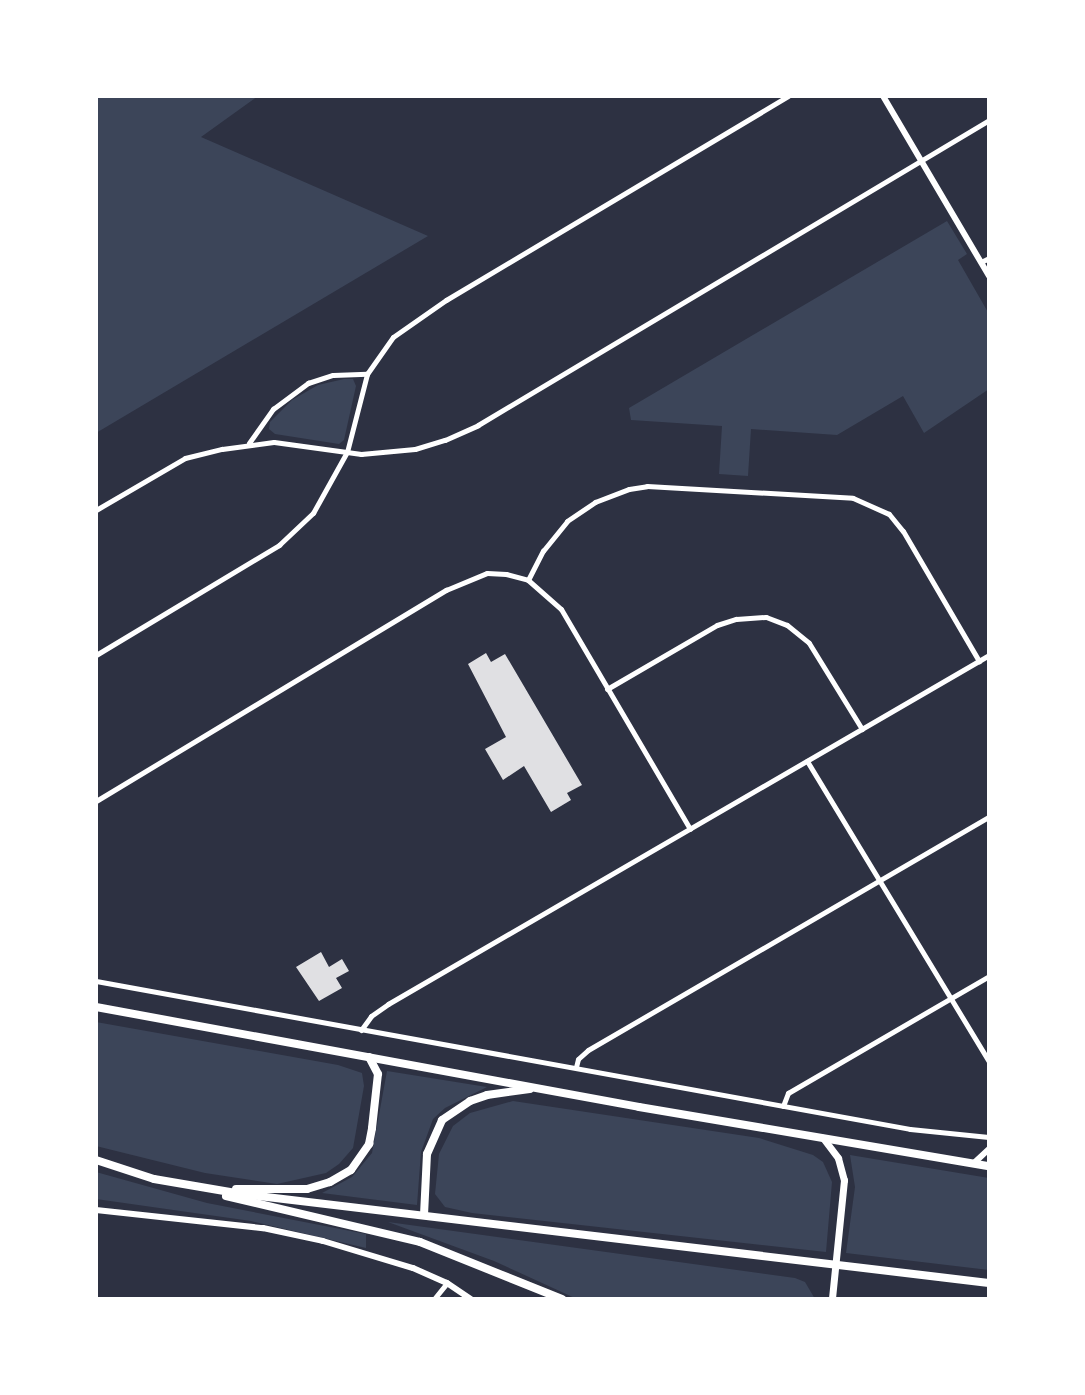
<!DOCTYPE html>
<html>
<head>
<meta charset="utf-8">
<style>
	body { margin:0 }
	#map { position:relative; width:1085px; height:1395px; overflow:hidden; background:#2d3142; font-family:"Public Sans",sans-serif }
	div>[style] { position:absolute }
	.green>* { inset:0; background:#3c4559 }
	.building>* { inset:0; background:#e0e0e3 }
	.minor>* { height:5px; margin:-2.5px; padding:0 2.5px; transform-origin:2.5px; border-radius:2.5px; background:#fff }
	.tertiary>* { height:6px; margin:-3px; padding:0 3px; transform-origin:3px; border-radius:3px; background:#fff }
	.primary>* { height:7px; margin:-3.5px; padding:0 3.5px; transform-origin:3.5px; border-radius:3.5px; background:#fff }
	.trunk>* { height:8px; margin:-4px; padding:0 4px; transform-origin:4px; border-radius:4px; background:#fff }
	span { translate:-50% -50%; white-space:nowrap; text-align:center; line-height:1.15; -webkit-text-stroke:7px #fff; paint-order:stroke }
	.frame { position:absolute; inset:0; border:98px solid #fff; pointer-events:none }
</style>
</head>
<body>
<div id="map">
	<div class="green">
		<div style="clip-path:polygon(96px 96px,258px 96px,201px 137px,428px 236px,96px 433px)"></div>
		<div style="clip-path:polygon(947px 221px,967px 254px,958px 260px,989px 314px,989px 389px,924px 433px,903px 396px,837px 435px,751px 429px,748px 476px,719px 474px,722px 426px,631px 420px,629px 408px)"></div>
		<div style="clip-path:polygon(344px 379px,353px 379px,356px 386px,344px 440px,339px 444px,275px 434px,269px 429px,270px 422px,292px 400px,318px 385px)"></div>
		<div style="clip-path:polygon(96px 1022px,338px 1065px,362px 1073px,364px 1086px,353px 1148px,339px 1164px,326px 1173px,277px 1184px,205px 1173px,96px 1146px)"></div>
		<div style="clip-path:polygon(387px 1071px,487px 1087px,445px 1108px,433px 1119px,421px 1152px,417px 1205px,322px 1193px,352px 1177px,372px 1153px)"></div>
		<div style="clip-path:polygon(513px 1101px,759px 1138px,813px 1155px,823px 1162px,832px 1182px,826px 1252px,472px 1213px,445px 1207px,435px 1194px,439px 1154px,453px 1126px,470px 1113px)"></div>
		<div style="clip-path:polygon(850px 1155px,989px 1178px,989px 1270px,846px 1253px,855px 1187px)"></div>
		<div style="clip-path:polygon(96px 1172px,207px 1203px,366px 1234px,366px 1248px,251px 1221px,96px 1199px)"></div>
		<div style="clip-path:polygon(388px 1222px,795px 1278px,805px 1282px,815px 1299px,577px 1299px,494px 1261px)"></div>
	</div>
	<div class="building">
		<div style="clip-path:polygon(486px 653px,491px 662px,505px 654px,582px 785px,567px 793px,571px 800px,551px 812px,524px 766px,503px 780px,485px 749px,506px 737px,468px 664px)"></div>
		<div style="clip-path:polygon(321px 952px,329px 967px,342px 959px,349px 971px,336px 978px,342px 988px,319px 1001px,296px 967px)"></div>
	</div>
	<div class="minor">
		<div style="left:981px;top:262px;width:9px;rotate:-27deg"></div>
		<div style="left:249px;top:443px;width:42px;rotate:-54.8deg"></div>
		<div style="left:273px;top:409px;width:44px;rotate:-36.6deg"></div>
		<div style="left:308px;top:383px;width:26px;rotate:-18deg"></div>
		<div style="left:333px;top:375px;width:34px;rotate:-2deg"></div>
		<div style="left:96px;top:510px;width:103px;rotate:-30.3deg"></div>
		<div style="left:185px;top:458px;width:38px;rotate:-14deg"></div>
		<div style="left:222px;top:449px;width:52px;rotate:-7.7deg"></div>
		<div style="left:274px;top:442px;width:88px;rotate:7.9deg"></div>
		<div style="left:361px;top:454px;width:54px;rotate:-5.3deg"></div>
		<div style="left:415px;top:449px;width:31px;rotate:-17deg"></div>
		<div style="left:445px;top:440px;width:36px;rotate:-24deg"></div>
		<div style="left:478px;top:425px;width:595px;rotate:-30.83deg"></div>
		<div style="left:528px;top:580px;width:33px;rotate:-63deg"></div>
		<div style="left:543px;top:551px;width:38px;rotate:-51deg"></div>
		<div style="left:567px;top:521px;width:34px;rotate:-34deg"></div>
		<div style="left:595px;top:502px;width:36px;rotate:-21deg"></div>
		<div style="left:629px;top:489px;width:18px;rotate:-9deg"></div>
		<div style="left:647px;top:486px;width:206px;rotate:3.3deg"></div>
		<div style="left:853px;top:498px;width:39px;rotate:24deg"></div>
		<div style="left:889px;top:514px;width:22px;rotate:51deg"></div>
		<div style="left:903px;top:531px;width:151px;rotate:59.7deg"></div>
		<div style="left:96px;top:655px;width:214px;rotate:-31deg"></div>
		<div style="left:279px;top:545px;width:47px;rotate:-43.3deg"></div>
		<div style="left:313px;top:513px;width:70px;rotate:-60.9deg"></div>
		<div style="left:347px;top:452px;width:81px;rotate:-75.6deg"></div>
		<div style="left:367px;top:374px;width:45px;rotate:-54.9deg"></div>
		<div style="left:393px;top:337px;width:65px;rotate:-34.9deg"></div>
		<div style="left:446px;top:300px;width:398px;rotate:-30.8deg"></div>
		<div style="left:607px;top:689px;width:127px;rotate:-30.2deg"></div>
		<div style="left:717px;top:625px;width:20px;rotate:-18deg"></div>
		<div style="left:736px;top:619px;width:30px;rotate:-4deg"></div>
		<div style="left:766px;top:617px;width:22px;rotate:21deg"></div>
		<div style="left:787px;top:625px;width:28px;rotate:39deg"></div>
		<div style="left:809px;top:643px;width:101px;rotate:58.4deg"></div>
		<div style="left:807px;top:761px;width:352px;rotate:58.8deg"></div>
		<div style="left:96px;top:801px;width:409px;rotate:-31.1deg"></div>
		<div style="left:446px;top:590px;width:44px;rotate:-22.5deg"></div>
		<div style="left:487px;top:573px;width:19px;rotate:3deg"></div>
		<div style="left:506px;top:574px;width:23px;rotate:15deg"></div>
		<div style="left:528px;top:580px;width:44px;rotate:41.3deg"></div>
		<div style="left:561px;top:609px;width:255px;rotate:59.6deg"></div>
		<div style="left:96px;top:981px;width:827px;rotate:10.3deg"></div>
		<div style="left:910px;top:1129px;width:79px;rotate:5.8deg"></div>
		<div style="left:361px;top:1030px;width:17px;rotate:-54deg"></div>
		<div style="left:371px;top:1016px;width:21px;rotate:-35deg"></div>
		<div style="left:388px;top:1004px;width:695px;rotate:-30.14deg"></div>
		<div style="left:576px;top:1067px;width:8px;rotate:-76deg"></div>
		<div style="left:578px;top:1059px;width:13px;rotate:-42deg"></div>
		<div style="left:588px;top:1050px;width:464px;rotate:-30.2deg"></div>
		<div style="left:783px;top:1106px;width:14px;rotate:-69deg"></div>
		<div style="left:788px;top:1093px;width:233px;rotate:-30.2deg"></div>
		<div style="left:434px;top:1299px;width:21px;rotate:-51deg"></div>
	</div>
	<div class="tertiary">
		<div style="left:883px;top:96px;width:209px;rotate:59.5deg"></div>
		<div style="left:974px;top:1163px;width:21px;rotate:-43deg"></div>
		<div style="left:96px;top:1210px;width:168px;rotate:6.2deg"></div>
		<div style="left:263px;top:1228px;width:61px;rotate:12.2deg"></div>
		<div style="left:323px;top:1241px;width:94px;rotate:16.7deg"></div>
		<div style="left:413px;top:1268px;width:37px;rotate:24deg"></div>
		<div style="left:447px;top:1283px;width:29px;rotate:34deg"></div>
	</div>
	<div class="primary">
		<div style="left:823px;top:1138px;width:25px;rotate:53deg"></div>
		<div style="left:838px;top:1158px;width:23px;rotate:75deg"></div>
		<div style="left:844px;top:1180px;width:120px;rotate:95.8deg"></div>
	</div>
	<div class="trunk">
		<div style="left:96px;top:1007px;width:552px;rotate:10.43deg"></div>
		<div style="left:639px;top:1107px;width:355px;rotate:9.6deg"></div>
		<div style="left:96px;top:1160px;width:61px;rotate:18.1deg"></div>
		<div style="left:154px;top:1179px;width:89px;rotate:9.7deg"></div>
		<div style="left:242px;top:1194px;width:752px;rotate:6.79deg"></div>
		<div style="left:236px;top:1189px;width:71px"></div>
		<div style="left:307px;top:1189px;width:24px;rotate:-17deg"></div>
		<div style="left:330px;top:1182px;width:24px;rotate:-30deg"></div>
		<div style="left:351px;top:1170px;width:32px;rotate:-55deg"></div>
		<div style="left:369px;top:1144px;width:16px;rotate:-79deg"></div>
		<div style="left:372px;top:1128px;width:54px;rotate:-83.7deg"></div>
		<div style="left:378px;top:1074px;width:19px;rotate:-118deg"></div>
		<div style="left:226px;top:1196px;width:199px;rotate:13.3deg"></div>
		<div style="left:420px;top:1242px;width:153px;rotate:21.9deg"></div>
		<div style="left:424px;top:1215px;width:61px;rotate:-87.2deg"></div>
		<div style="left:427px;top:1154px;width:37px;rotate:-66deg"></div>
		<div style="left:442px;top:1120px;width:34px;rotate:-34deg"></div>
		<div style="left:470px;top:1101px;width:18px;rotate:-19deg"></div>
		<div style="left:487px;top:1095px;width:43px;rotate:-7.9deg"></div>
	</div>
	<div class="frame"></div>
</div>
</body>
</html>
